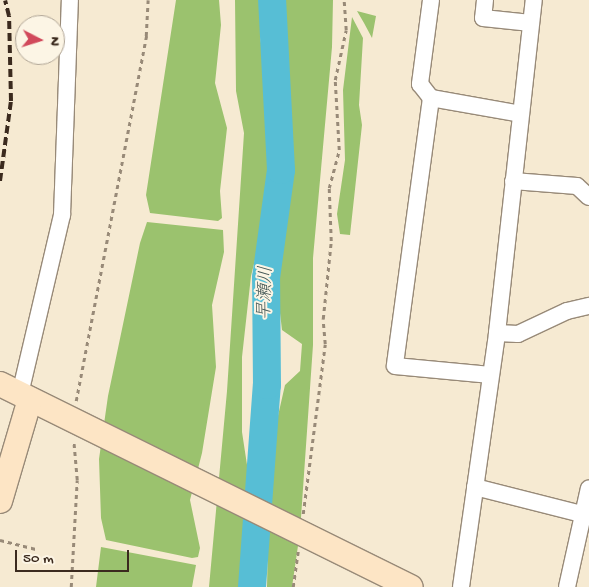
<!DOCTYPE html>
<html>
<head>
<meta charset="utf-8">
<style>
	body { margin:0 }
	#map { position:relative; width:589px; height:587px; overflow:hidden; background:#f6ead2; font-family:"Gochi Hand","Klee One",sans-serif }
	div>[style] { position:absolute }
	.green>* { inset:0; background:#9bc26e }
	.river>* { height:28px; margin:-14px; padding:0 14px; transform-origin:14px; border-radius:14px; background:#57bed5 }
	.path>* { height:2.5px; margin-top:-1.25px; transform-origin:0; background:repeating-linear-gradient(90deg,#988a78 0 4px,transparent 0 8px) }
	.roads { filter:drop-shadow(1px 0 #988a78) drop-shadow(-1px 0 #988a78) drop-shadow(0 1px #988a78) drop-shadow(0 -1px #988a78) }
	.street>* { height:16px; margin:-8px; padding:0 8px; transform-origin:8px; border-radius:8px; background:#fff }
	.secondary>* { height:24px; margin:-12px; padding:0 12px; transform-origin:12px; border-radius:12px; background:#fde5c5 }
	.rail>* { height:4px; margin-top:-2px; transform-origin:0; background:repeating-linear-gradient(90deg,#3b2a1e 0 8px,transparent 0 12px) }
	span { translate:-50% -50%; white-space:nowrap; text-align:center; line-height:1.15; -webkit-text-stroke:4px #fcf5e5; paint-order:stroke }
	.water-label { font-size:18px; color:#435655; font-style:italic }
	.north { position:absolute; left:15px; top:15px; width:50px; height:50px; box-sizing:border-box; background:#fcf5e5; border:1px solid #afa495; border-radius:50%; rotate:95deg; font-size:14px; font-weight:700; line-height:20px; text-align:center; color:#3b2a1e }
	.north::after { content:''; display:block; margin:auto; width:18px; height:22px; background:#d1495b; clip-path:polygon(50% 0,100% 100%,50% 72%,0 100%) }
	.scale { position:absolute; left:15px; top:550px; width:114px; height:22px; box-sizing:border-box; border:2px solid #3b2a1e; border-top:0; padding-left:6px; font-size:15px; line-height:18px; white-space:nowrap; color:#3b2a1e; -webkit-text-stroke:4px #fcf5e5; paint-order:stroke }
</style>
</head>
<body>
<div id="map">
	<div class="green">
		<div style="clip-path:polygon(176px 0,219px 0,221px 25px,215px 83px,227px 128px,220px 191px,222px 218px,218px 221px,150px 213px,146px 195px)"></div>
		<div style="clip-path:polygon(235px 0,261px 0,260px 36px,274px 138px,267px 211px,251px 276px,242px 357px,242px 432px,249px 478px,241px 587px,209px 587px,227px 391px,244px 133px,236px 91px)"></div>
		<div style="clip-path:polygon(286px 0,333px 0,332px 47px,313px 258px,313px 345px,300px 532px,292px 587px,267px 587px,270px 451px,285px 385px,300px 371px,302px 344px,282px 330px,276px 279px,288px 178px,290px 116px,283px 40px)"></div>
		<div style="clip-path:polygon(357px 11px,376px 16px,372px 38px,364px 23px)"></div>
		<div style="clip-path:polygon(352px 17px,363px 38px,359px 105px,362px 125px,350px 235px,340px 234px,337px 214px,345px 160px,343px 90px)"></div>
		<div style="clip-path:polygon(147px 222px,223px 230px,224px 252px,212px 305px,216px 367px,202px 453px,190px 500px,200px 548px,198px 557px,192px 558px,106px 540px,101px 518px,99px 459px,108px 396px,140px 243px)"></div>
		<div style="clip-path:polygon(101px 547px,196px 565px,192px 587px,96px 587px)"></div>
	</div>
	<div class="river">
		<div style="left:252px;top:587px;width:203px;rotate:-85.8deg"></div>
		<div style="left:267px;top:385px;width:107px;rotate:-90.5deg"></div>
		<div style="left:266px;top:278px;width:109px;rotate:-82.1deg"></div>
		<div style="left:281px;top:170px;width:170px;rotate:-93deg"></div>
	</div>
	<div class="path">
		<div style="left:76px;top:401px;width:372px;rotate:-79.1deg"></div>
		<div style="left:146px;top:36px;width:36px;rotate:-87deg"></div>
		<div style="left:303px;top:514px;width:171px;rotate:-82.6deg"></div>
		<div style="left:325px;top:344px;width:25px;rotate:-95deg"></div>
		<div style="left:323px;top:319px;width:78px;rotate:-84.1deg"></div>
		<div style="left:331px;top:241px;width:53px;rotate:-92.2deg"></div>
		<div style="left:329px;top:188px;width:39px;rotate:-75deg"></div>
		<div style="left:339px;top:150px;width:70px;rotate:-93.3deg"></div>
		<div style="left:335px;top:80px;width:51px;rotate:-77.6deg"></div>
		<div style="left:346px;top:30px;width:30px;rotate:-94deg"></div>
		<div style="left:0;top:540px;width:38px;rotate:14deg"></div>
		<div style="left:71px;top:587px;width:107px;rotate:-86.8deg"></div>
		<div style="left:77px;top:480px;width:37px;rotate:-95deg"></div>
		<div style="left:293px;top:587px;width:36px;rotate:-82deg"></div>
	</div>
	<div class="roads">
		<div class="street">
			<div style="left:431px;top:0;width:85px;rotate:97.5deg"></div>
			<div style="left:420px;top:84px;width:18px;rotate:52deg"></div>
			<div style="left:431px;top:98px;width:91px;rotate:10.1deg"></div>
			<div style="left:485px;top:0;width:18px;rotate:96deg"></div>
			<div style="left:483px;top:18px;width:48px;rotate:5.9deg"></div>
			<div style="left:431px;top:98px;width:270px;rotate:97.7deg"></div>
			<div style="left:395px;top:366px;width:96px;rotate:5.4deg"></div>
			<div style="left:513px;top:181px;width:64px;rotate:4.5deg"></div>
			<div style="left:577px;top:186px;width:16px;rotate:43deg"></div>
			<div style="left:497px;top:333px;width:21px;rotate:3deg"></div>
			<div style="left:518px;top:334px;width:54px;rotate:-25.1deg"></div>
			<div style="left:567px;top:311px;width:23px;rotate:-13deg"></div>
			<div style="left:20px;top:394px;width:184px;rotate:-76.8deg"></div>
			<div style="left:62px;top:215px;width:215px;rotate:-87.9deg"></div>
			<div style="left:475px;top:487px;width:114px;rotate:14.2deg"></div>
			<div style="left:461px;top:587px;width:257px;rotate:-81.9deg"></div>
			<div style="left:497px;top:333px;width:335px;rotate:-83.7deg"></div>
			<div style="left:567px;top:587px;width:101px;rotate:-77.5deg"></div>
		</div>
		<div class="secondary">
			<div style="left:0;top:384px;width:458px;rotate:26.3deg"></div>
			<div style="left:0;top:501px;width:106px;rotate:-73.6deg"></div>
		</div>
	</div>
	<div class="rail">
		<div style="left:0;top:181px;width:81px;rotate:-82.2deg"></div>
		<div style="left:11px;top:101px;width:85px;rotate:-91.3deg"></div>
		<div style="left:9px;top:16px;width:16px;rotate:-104deg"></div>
	</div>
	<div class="water-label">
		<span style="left:267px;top:293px;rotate:-88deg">早瀬川</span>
	</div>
	<div class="north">N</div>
	<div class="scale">50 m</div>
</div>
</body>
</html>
